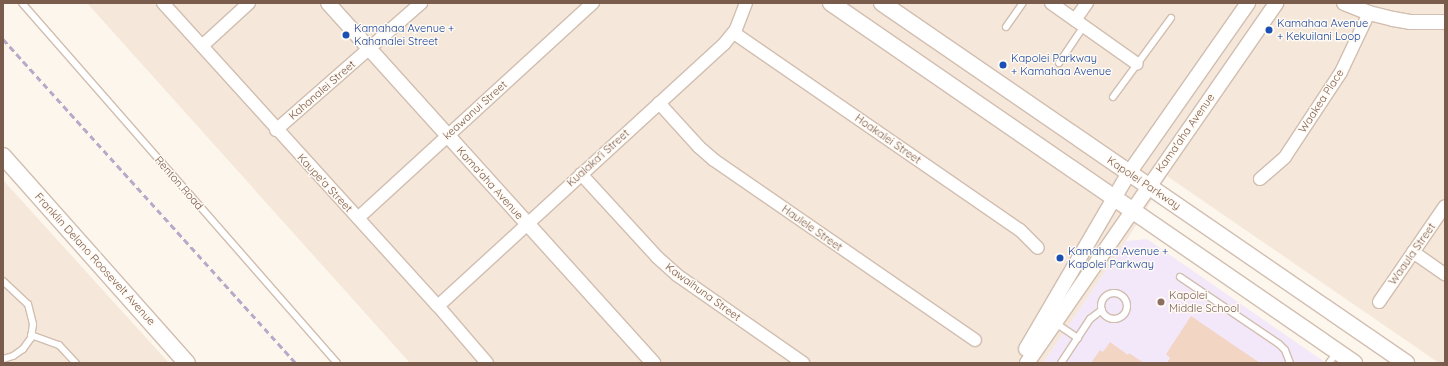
<!DOCTYPE html>
<html>
<head>
<meta charset="utf-8">
<style>
	body { margin:0 }
	#map { position:relative; width:1448px; height:366px; overflow:hidden; background:#fdf6ec; font-family:Quicksand,sans-serif }
	div>[style] { position:absolute }
	.residential>* { inset:0; background:#f5e8da }
	.education>* { inset:0; background:#f3e8fa }
	.building>* { inset:0; background:#f3d5c3 }
	.roads { filter:drop-shadow(1px 0 #d1beb0) drop-shadow(-1px 0 #d1beb0) drop-shadow(0 1px #d1beb0) drop-shadow(0 -1px #d1beb0) }
	.service>* { height:6px; margin:-3px; padding:0 3px; transform-origin:3px; border-radius:3px; background:#fff }
	.service>.ring { margin:-3px; padding:0; box-sizing:content-box; background:none; border:6px solid #fff; border-radius:50% }
	.minor>* { height:12px; margin:-6px; padding:0 6px; transform-origin:6px; border-radius:6px; background:#fff }
	.tertiary>* { height:14px; margin:-7px; padding:0 7px; transform-origin:7px; border-radius:7px; background:#fff }
	.secondary>* { height:16px; margin:-8px; padding:0 8px; transform-origin:8px; border-radius:8px; background:#fff }
	.rail>* { height:3px; margin-top:-1.5px; transform-origin:0; background:repeating-linear-gradient(90deg,#b9a8c9 0 6px,transparent 0 10px) }
	.dots>* { width:11px; height:11px; translate:-50% -50%; box-sizing:border-box; border:2px solid #fffaf3; border-radius:50% }
	span { translate:-50% -50%; white-space:nowrap; text-align:center; line-height:1.15; -webkit-text-stroke:3px #fffaf3; paint-order:stroke }
	.transit-label { font-size:11px; color:#164399 }
	.left { translate:0 -50%; text-align:left }
	.street-label { font-size:11px; color:#7a5c4d }
	.education-label { font-size:11px; color:#785e54 }
	.frame { position:absolute; inset:0; border:4px solid #7a5c4d; pointer-events:none }
</style>
</head>
<body>
<div id="map">
	<div class="residential">
		<div style="clip-path:polygon(87px 3px,1445px 3px,1445px 363px,1439px 363px,1167px 176px,1126px 241px,1043px 363px,410px 363px)"></div>
		<div style="clip-path:polygon(3px 180px,169px 363px,3px 363px)"></div>
	</div>
	<div class="education">
		<div style="clip-path:polygon(1147px 239px,1326px 363px,1043px 363px,1126px 241px)"></div>
	</div>
	<div class="building">
		<div style="clip-path:polygon(1191px 316px,1260px 363px,1167px 363px,1170px 358px,1166px 354px)"></div>
		<div style="clip-path:polygon(1110px 342px,1128px 355px,1129px 353px,1144px 363px,1091px 363px,1100px 350px,1103px 352px)"></div>
	</div>
	<div class="roads">
		<div class="service">
			<div style="left:22px;top:3px;width:478px;rotate:48.8deg"></div>
			<div style="left:1006px;top:27px;width:29px;rotate:-55deg"></div>
			<div style="left:1059px;top:63px;width:45px;rotate:-56deg"></div>
			<div style="left:1113px;top:97px;width:98px;rotate:-53.7deg"></div>
			<div style="left:1180px;top:277px;width:120px;rotate:34.1deg"></div>
			<div style="left:1279px;top:344px;width:8px;rotate:45deg"></div>
			<div style="left:1285px;top:350px;width:14px;rotate:69deg"></div>
			<div style="left:3px;top:281px;width:34px;rotate:43deg"></div>
			<div style="left:28px;top:304px;width:21px;rotate:76deg"></div>
			<div style="left:33px;top:324px;width:14px;rotate:98deg"></div>
			<div style="left:31px;top:338px;width:14px;rotate:126deg"></div>
			<div style="left:23px;top:349px;width:12px;rotate:145deg"></div>
			<div style="left:13px;top:356px;width:10px;rotate:163deg"></div>
			<div class="ring" style="left:1101px;top:293px;width:20px;height:20px"></div>
			<div style="left:1054px;top:322px;width:29px;rotate:34deg"></div>
			<div style="left:31px;top:335px;width:30px;rotate:20deg"></div>
			<div style="left:59px;top:345px;width:25px;rotate:47deg"></div>
			<div style="left:1061px;top:363px;width:53px;rotate:-56.6deg"></div>
			<div style="left:1090px;top:319px;width:15px;rotate:-37deg"></div>
			<div style="left:1329px;top:363px;width:14px;rotate:-54deg"></div>
		</div>
		<div class="minor">
			<div style="left:163px;top:3px;width:409px;rotate:47.8deg"></div>
			<div style="left:438px;top:306px;width:75px;rotate:49.3deg"></div>
			<div style="left:1051px;top:3px;width:105px;rotate:35.3deg"></div>
			<div style="left:1075px;top:20px;width:21px;rotate:-55deg"></div>
			<div style="left:734px;top:33px;width:347px;rotate:34.6deg"></div>
			<div style="left:1020px;top:230px;width:25px;rotate:45deg"></div>
			<div style="left:202px;top:46px;width:64px;rotate:-42.5deg"></div>
			<div style="left:659px;top:103px;width:59px;rotate:47.7deg"></div>
			<div style="left:699px;top:147px;width:20px;rotate:41deg"></div>
			<div style="left:714px;top:160px;width:317px;rotate:34.6deg"></div>
			<div style="left:276px;top:130px;width:193px;rotate:-41.2deg"></div>
			<div style="left:581px;top:174px;width:113px;rotate:47.5deg"></div>
			<div style="left:657px;top:257px;width:27px;rotate:42deg"></div>
			<div style="left:677px;top:275px;width:154px;rotate:34.9deg"></div>
			<div style="left:1260px;top:179px;width:33px;rotate:-41deg"></div>
			<div style="left:1285px;top:157px;width:102px;rotate:-56.6deg"></div>
			<div style="left:1341px;top:72px;width:65px;rotate:-64.6deg"></div>
			<div style="left:358px;top:218px;width:319px;rotate:-42.5deg"></div>
			<div style="left:1413px;top:252px;width:39px;rotate:35deg"></div>
			<div style="left:1379px;top:302px;width:116px;rotate:-55.5deg"></div>
			<div style="left:438px;top:306px;width:388px;rotate:-42.5deg"></div>
			<div style="left:724px;top:44px;width:19px;rotate:-51deg"></div>
			<div style="left:736px;top:29px;width:28px;rotate:-69deg"></div>
		</div>
		<div class="tertiary">
			<div style="left:328px;top:3px;width:485px;rotate:47.9deg"></div>
			<div style="left:1344px;top:3px;width:27px;rotate:22deg"></div>
			<div style="left:1369px;top:13px;width:25px;rotate:14deg"></div>
			<div style="left:1393px;top:19px;width:17px;rotate:10deg"></div>
			<div style="left:1410px;top:22px;width:35px"></div>
			<div style="left:1026px;top:349px;width:204px;rotate:-59.7deg"></div>
			<div style="left:1129px;top:173px;width:208px;rotate:-55deg"></div>
			<div style="left:1027px;top:363px;width:438px;rotate:-55.3deg"></div>
		</div>
		<div class="secondary">
			<div style="left:831px;top:3px;width:635px;rotate:34.54deg"></div>
			<div style="left:882px;top:3px;width:636px;rotate:34.49deg"></div>
			<div style="left:3px;top:156px;width:277px;rotate:48.4deg"></div>
		</div>
	</div>
	<div class="rail">
		<div style="left:3px;top:39px;width:437px;rotate:47.9deg"></div>
	</div>
	<div class="dots">
		<div style="left:1269px;top:30px;background:#1a4fb4"></div>
		<div style="left:346px;top:35px;background:#1a4fb4"></div>
		<div style="left:1003px;top:65px;background:#1a4fb4"></div>
		<div style="left:1060px;top:258px;background:#1a4fb4"></div>
		<div style="left:1161px;top:302px;background:#8d6e63"></div>
	</div>
	<div class="transit-label">
		<span class="left" style="left:1277px;top:30px">Kamahaa Avenue<br>+ Kekuilani Loop</span>
		<span class="left" style="left:354px;top:35px">Kamahaa Avenue +<br>Kahanalei Street</span>
		<span class="left" style="left:1011px;top:65px">Kapolei Parkway<br>+ Kamahaa Avenue</span>
		<span class="left" style="left:1068px;top:258px">Kamahaa Avenue +<br>Kapolei Parkway</span>
	</div>
	<div class="street-label">
		<span style="left:322px;top:90px;rotate:-41deg">Kahanalei Street</span>
		<span style="left:1321px;top:101px;rotate:-57deg">Waakea Place</span>
		<span style="left:475px;top:110px;rotate:-42deg">keawanui Street</span>
		<span style="left:1185px;top:133px;rotate:-55deg">Kama'aha Avenue</span>
		<span style="left:888px;top:139px;rotate:35deg">Hoakalei Street</span>
		<span style="left:598px;top:158px;rotate:-42deg">Kualaka'i Street</span>
		<span style="left:179px;top:183px;rotate:49deg">Renton Road</span>
		<span style="left:325px;top:183px;rotate:47deg">Kaupe'a Street</span>
		<span style="left:490px;top:183px;rotate:48deg">Kama'aha Avenue</span>
		<span style="left:1144px;top:183px;rotate:34deg">Kapolei Parkway</span>
		<span style="left:812px;top:228px;rotate:35deg">Haulele Street</span>
		<span style="left:1412px;top:254px;rotate:-55deg">Waaula Street</span>
		<span style="left:95px;top:259px;rotate:48deg">Franklin Delano Roosevelt Avenue</span>
		<span style="left:703px;top:292px;rotate:36deg">Kawaihuna Street</span>
	</div>
	<div class="education-label">
		<span class="left" style="left:1169px;top:302px">Kapolei<br>Middle School</span>
	</div>
	<div class="frame"></div>
</div>
</body>
</html>
